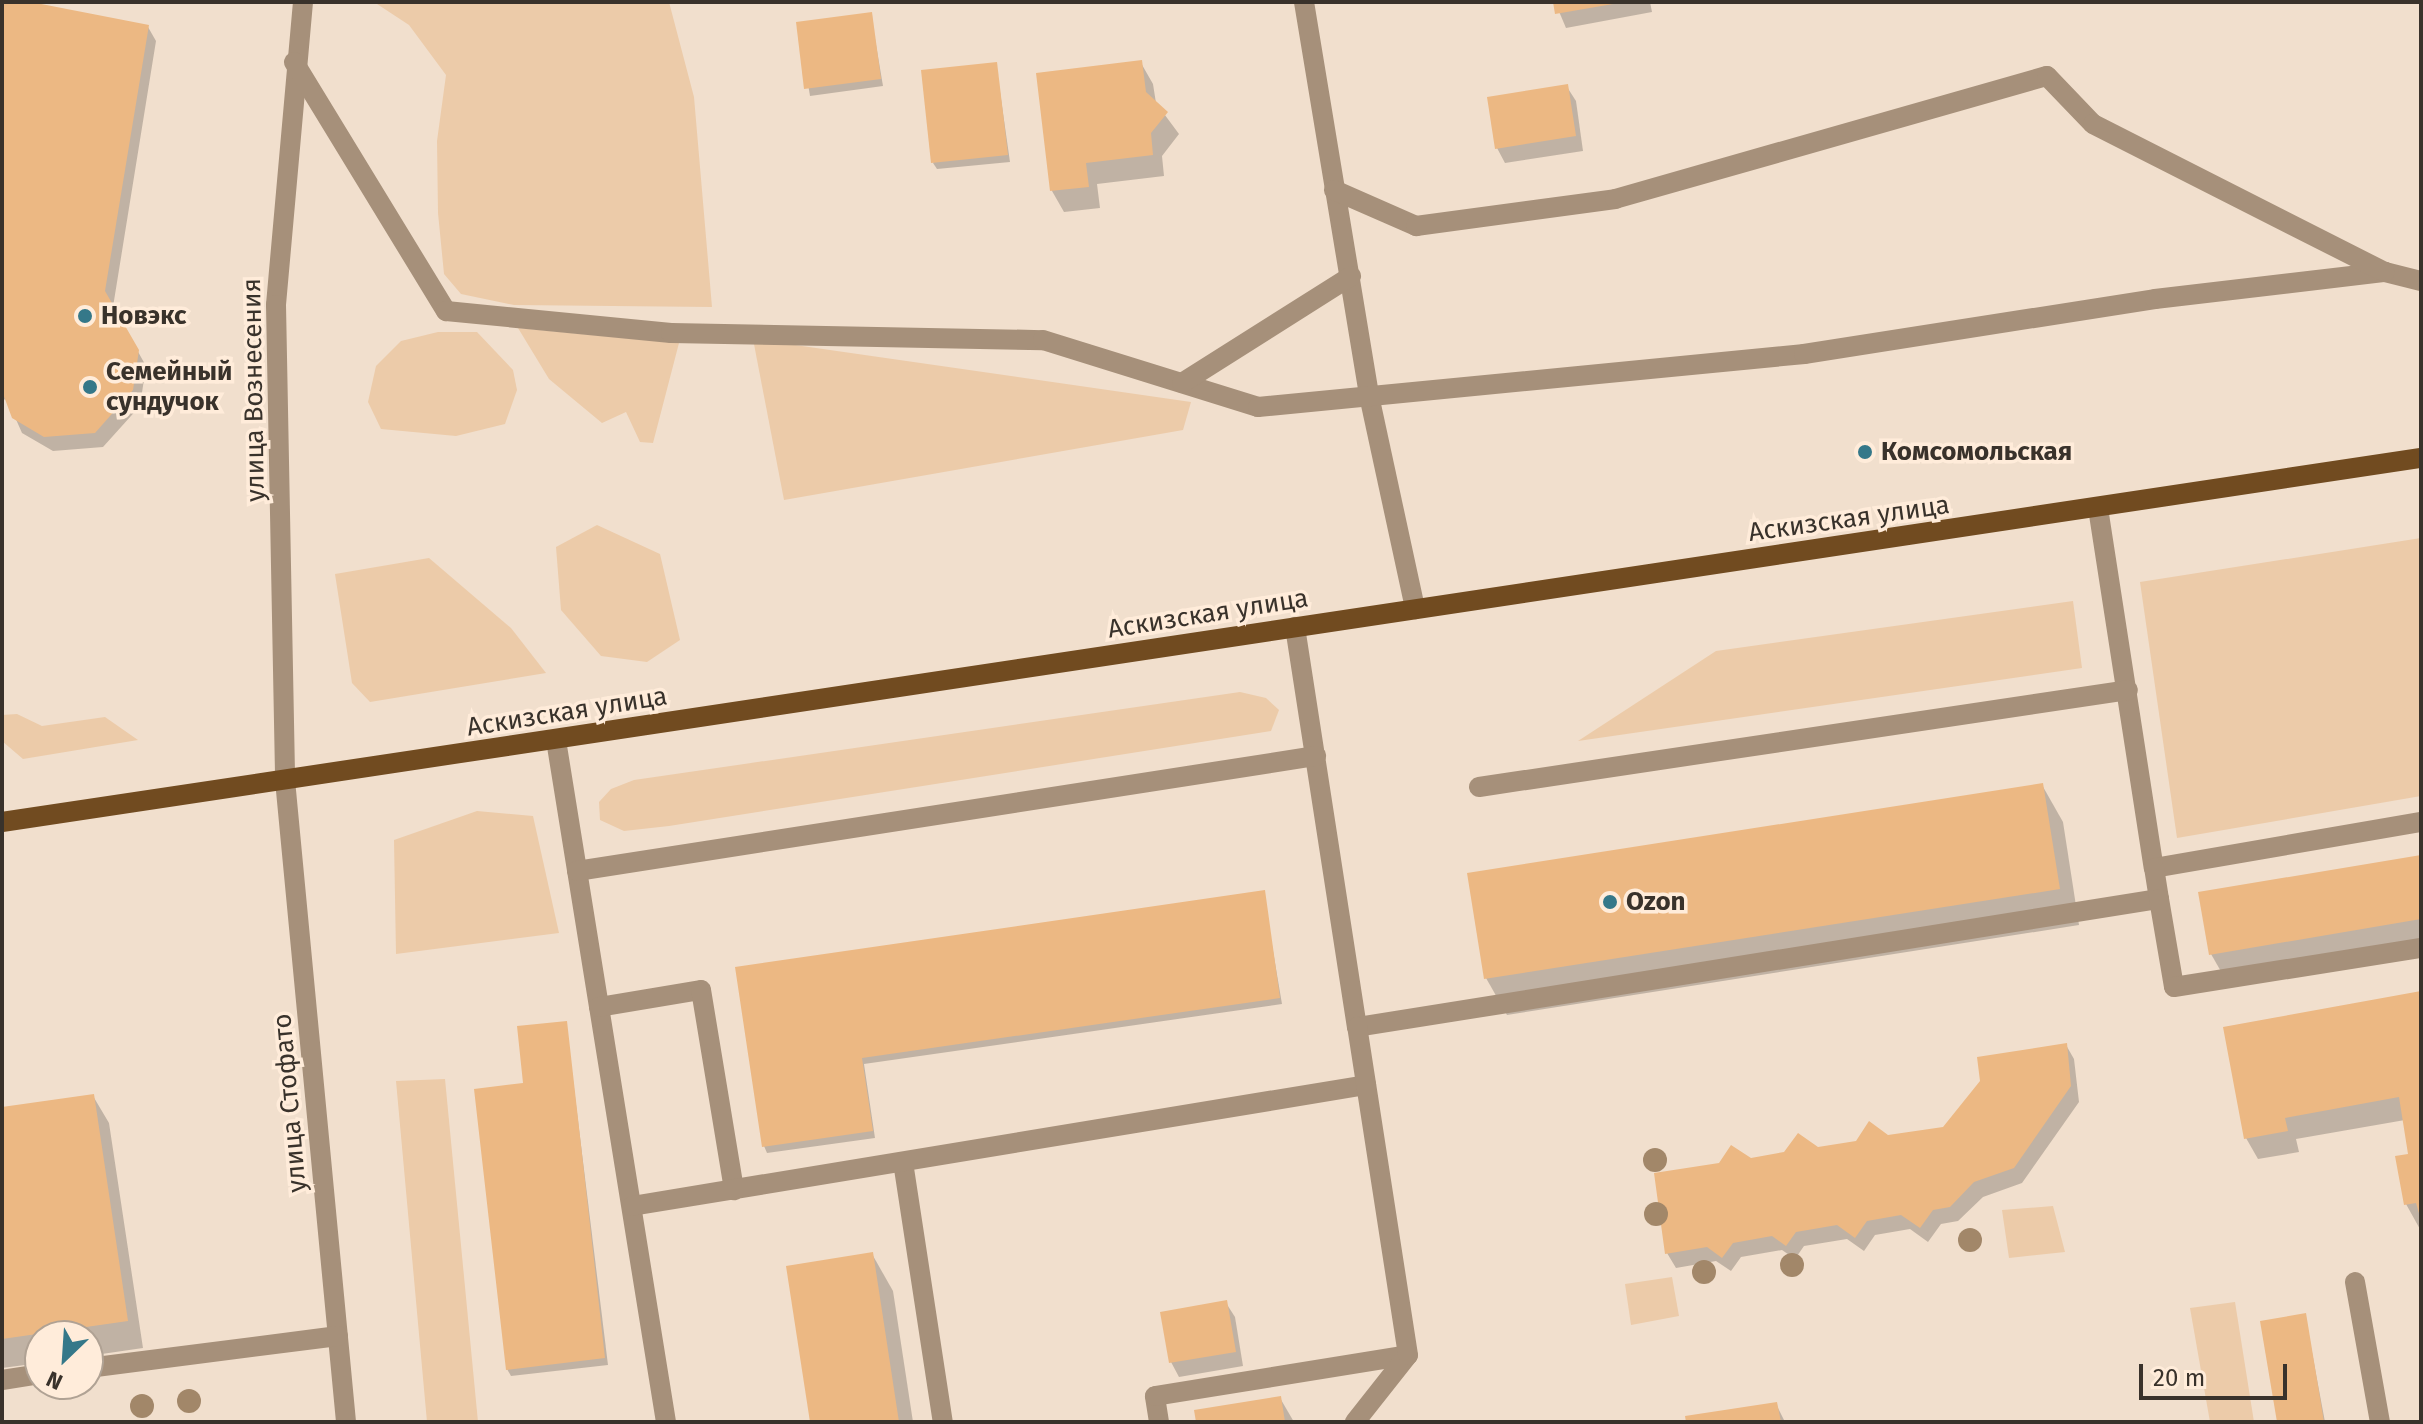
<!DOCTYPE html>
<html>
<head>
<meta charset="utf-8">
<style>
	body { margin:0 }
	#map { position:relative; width:2423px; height:1424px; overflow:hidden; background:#f1dfcd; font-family:"Fira Sans",sans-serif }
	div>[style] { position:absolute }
	.green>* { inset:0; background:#eccba9 }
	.shadow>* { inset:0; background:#0003 }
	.building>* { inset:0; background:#ecb883 }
	.minor>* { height:20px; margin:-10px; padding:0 10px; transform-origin:10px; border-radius:10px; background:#a6907a }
	.major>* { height:20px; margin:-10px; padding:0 10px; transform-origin:10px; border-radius:10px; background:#714b20 }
	.trees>* { width:24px; height:24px; margin:-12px; border-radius:50%; background:#a28769 }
	.dots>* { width:22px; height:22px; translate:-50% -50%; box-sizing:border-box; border:4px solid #ffecda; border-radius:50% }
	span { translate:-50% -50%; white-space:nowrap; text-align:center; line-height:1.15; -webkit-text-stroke:7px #ffecda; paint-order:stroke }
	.poi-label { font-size:26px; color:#39322b; font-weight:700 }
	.left { translate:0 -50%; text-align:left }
	.street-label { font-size:26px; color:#39322b }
	.frame { position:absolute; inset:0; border:4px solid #39322b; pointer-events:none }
	.north { position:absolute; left:24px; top:1320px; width:80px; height:80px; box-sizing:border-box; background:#ffecda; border:2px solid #b0a294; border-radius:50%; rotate:205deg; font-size:22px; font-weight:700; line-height:32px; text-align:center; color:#39322b }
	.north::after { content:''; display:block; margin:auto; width:28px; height:36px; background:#357889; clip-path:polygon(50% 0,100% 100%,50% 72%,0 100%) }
	.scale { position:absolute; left:2139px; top:1364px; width:148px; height:36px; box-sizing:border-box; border:4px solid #39322b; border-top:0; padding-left:10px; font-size:24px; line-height:28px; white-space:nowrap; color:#39322b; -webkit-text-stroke:6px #ffecda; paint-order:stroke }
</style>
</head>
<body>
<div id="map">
	<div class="green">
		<div style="clip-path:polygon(374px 2px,669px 2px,694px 97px,712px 307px,514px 305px,461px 294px,444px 274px,438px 213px,437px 141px,446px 75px,409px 25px)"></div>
		<div style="clip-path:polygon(518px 328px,679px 343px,653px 443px,640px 442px,626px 412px,602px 423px,549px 379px)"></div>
		<div style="clip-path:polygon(438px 332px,477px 332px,513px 370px,517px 390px,505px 424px,456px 436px,381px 429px,368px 402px,376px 366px,401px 341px)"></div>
		<div style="clip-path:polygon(753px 339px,1191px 402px,1183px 430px,784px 500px)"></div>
		<div style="clip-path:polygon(597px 525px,660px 554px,680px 640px,647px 662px,601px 656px,561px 610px,556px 547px)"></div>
		<div style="clip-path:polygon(2421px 538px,2421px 796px,2177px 838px,2140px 582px)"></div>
		<div style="clip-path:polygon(429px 558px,511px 628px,546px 673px,370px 702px,352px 683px,335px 574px)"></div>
		<div style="clip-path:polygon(2073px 601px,2082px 668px,1578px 741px,1716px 651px)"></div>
		<div style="clip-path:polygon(1240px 692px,1266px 698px,1279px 710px,1271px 731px,669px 826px,624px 831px,600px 820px,599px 802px,611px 789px,634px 780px)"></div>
		<div style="clip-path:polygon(17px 714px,42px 726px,105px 717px,138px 740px,23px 759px,2px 741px,2px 715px)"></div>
		<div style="clip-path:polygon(477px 811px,533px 816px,559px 933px,396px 954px,394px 840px)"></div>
		<div style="clip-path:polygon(445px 1079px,478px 1422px,427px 1422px,396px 1081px)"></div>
		<div style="clip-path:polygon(2053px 1206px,2065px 1252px,2009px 1258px,2002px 1210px)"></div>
		<div style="clip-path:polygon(1672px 1277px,1679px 1316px,1631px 1325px,1625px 1284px)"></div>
		<div style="clip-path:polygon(2235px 1302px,2254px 1422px,2210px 1422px,2190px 1308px)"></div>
	</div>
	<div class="shadow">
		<div style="clip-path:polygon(2px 2px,148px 27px,156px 41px,113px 307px,146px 366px,140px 406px,103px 447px,53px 451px,22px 433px,7px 399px,2px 400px)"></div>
		<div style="clip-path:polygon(1555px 2px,1650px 2px,1652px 12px,1566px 28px)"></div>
		<div style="clip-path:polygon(871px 15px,883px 86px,810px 96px,798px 24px)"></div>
		<div style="clip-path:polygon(1141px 63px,1153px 84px,1156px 103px,1179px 134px,1162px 156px,1164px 176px,1097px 184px,1100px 208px,1064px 212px,1052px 191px,1038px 75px)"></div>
		<div style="clip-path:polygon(996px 64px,1010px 162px,937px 169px,933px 163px)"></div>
		<div style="clip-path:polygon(1567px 87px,1576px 101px,1583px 151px,1505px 163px,1497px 148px)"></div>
		<div style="clip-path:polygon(2042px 785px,2063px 822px,2079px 925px,1507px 1015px,1486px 978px)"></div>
		<div style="clip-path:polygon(2421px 857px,2421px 943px,2223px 975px,2211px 954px)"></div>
		<div style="clip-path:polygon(1263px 892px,1282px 1004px,864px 1064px,875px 1138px,767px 1153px,764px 1146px,738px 969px)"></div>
		<div style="clip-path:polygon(2421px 993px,2421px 1231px,2406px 1204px,2411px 1155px,2405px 1120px,2296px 1139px,2299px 1152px,2258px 1159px,2246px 1138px)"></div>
		<div style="clip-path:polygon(566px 1023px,608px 1365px,511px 1376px,507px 1369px,525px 1085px)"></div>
		<div style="clip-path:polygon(2066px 1045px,2074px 1059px,2079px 1102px,2022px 1183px,1983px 1197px,1958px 1221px,1941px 1224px,1928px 1242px,1910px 1229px,1875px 1235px,1864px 1251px,1847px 1239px,1804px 1246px,1795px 1259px,1782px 1250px,1741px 1257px,1731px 1271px,1716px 1261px,1676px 1268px,1667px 1253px,1750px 1160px,1944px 1129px)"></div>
		<div style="clip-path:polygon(93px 1096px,109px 1123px,143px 1348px,88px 1356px,88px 1336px,40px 1336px,40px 1363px,2px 1368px,2px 1109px)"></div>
		<div style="clip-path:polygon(872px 1254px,893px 1291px,913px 1422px,812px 1422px)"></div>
		<div style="clip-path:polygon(1226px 1303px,1235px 1317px,1243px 1366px,1179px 1377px,1171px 1362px)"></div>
		<div style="clip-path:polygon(2305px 1315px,2325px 1422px,2279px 1422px)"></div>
		<div style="clip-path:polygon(1280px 1398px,1294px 1422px,1198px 1422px)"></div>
		<div style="clip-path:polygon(1776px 1404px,1785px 1422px,1688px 1422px)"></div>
	</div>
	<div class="building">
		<div style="clip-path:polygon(2px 2px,31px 2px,149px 25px,105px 291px,139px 350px,133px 390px,95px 433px,44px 437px,12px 418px,2px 391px)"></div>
		<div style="clip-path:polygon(1553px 2px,1613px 2px,1613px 4px,1555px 14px)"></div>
		<div style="clip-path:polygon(872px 12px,881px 79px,804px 89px,796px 22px)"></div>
		<div style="clip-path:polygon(1142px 60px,1146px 92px,1168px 112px,1151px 133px,1153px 155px,1086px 163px,1089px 187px,1050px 191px,1036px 73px)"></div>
		<div style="clip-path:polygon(997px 62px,1008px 155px,931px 163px,921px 70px)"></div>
		<div style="clip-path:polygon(1568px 84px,1576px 136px,1495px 149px,1487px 97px)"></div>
		<div style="clip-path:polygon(2043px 783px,2060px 889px,1484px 979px,1467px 873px)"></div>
		<div style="clip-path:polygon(2421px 855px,2421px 919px,2209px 955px,2198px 892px)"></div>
		<div style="clip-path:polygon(1265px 890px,1280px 998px,862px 1058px,873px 1131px,762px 1147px,735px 967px)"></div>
		<div style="clip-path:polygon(2421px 991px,2421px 1220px,2416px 1203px,2404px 1205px,2395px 1156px,2408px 1154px,2399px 1097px,2285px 1118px,2288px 1131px,2244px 1139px,2223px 1027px)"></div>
		<div style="clip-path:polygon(567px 1021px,605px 1358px,506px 1370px,474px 1089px,523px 1083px,517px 1026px)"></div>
		<div style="clip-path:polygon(2067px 1043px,2071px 1086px,2014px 1168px,1974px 1182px,1950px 1207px,1933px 1210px,1920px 1228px,1901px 1215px,1867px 1221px,1855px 1238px,1837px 1225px,1796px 1232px,1786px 1246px,1772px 1236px,1733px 1243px,1722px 1258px,1707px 1247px,1665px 1254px,1654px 1173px,1719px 1163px,1731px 1145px,1751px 1158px,1784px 1152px,1798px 1133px,1818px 1147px,1856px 1141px,1869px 1121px,1888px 1135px,1943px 1127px,1980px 1081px,1977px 1057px)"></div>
		<div style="clip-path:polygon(94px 1094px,128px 1321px,2px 1339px,2px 1107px)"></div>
		<div style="clip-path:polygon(873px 1252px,899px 1422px,810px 1422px,786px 1266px)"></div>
		<div style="clip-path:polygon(1227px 1300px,1236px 1352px,1169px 1363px,1160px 1312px)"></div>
		<div style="clip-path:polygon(2306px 1313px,2324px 1422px,2277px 1422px,2260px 1321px)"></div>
		<div style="clip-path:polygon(1281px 1396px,1285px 1422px,1196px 1422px,1194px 1410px)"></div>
		<div style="clip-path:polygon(1777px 1402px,1781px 1422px,1686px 1422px,1685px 1416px)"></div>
	</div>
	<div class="minor">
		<div style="left:303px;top:2px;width:304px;rotate:95.1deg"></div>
		<div style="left:276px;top:305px;width:475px;rotate:88.9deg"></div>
		<div style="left:285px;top:780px;width:645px;rotate:84.57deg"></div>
		<div style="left:1304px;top:2px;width:403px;rotate:80.6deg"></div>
		<div style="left:1370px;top:400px;width:214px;rotate:77.8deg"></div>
		<div style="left:294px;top:62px;width:292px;rotate:58.6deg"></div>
		<div style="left:446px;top:311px;width:226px;rotate:5.6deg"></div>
		<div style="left:671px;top:333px;width:372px;rotate:1.1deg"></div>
		<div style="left:1043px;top:340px;width:225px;rotate:17.3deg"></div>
		<div style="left:1258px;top:407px;width:549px;rotate:-5.54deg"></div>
		<div style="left:1804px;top:354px;width:355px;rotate:-8.9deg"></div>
		<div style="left:2155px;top:299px;width:232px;rotate:-6.7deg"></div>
		<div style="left:2385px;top:272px;width:37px;rotate:14deg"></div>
		<div style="left:1334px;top:190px;width:90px;rotate:23.7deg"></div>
		<div style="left:1416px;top:226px;width:201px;rotate:-7.7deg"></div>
		<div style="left:1615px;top:199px;width:449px;rotate:-15.9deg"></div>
		<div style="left:2047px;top:76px;width:66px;rotate:46.2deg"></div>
		<div style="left:2093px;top:124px;width:327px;rotate:26.9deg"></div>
		<div style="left:1182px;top:383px;width:200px;rotate:-32.3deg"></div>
		<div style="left:2098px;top:508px;width:364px;rotate:81.2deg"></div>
		<div style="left:2154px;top:868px;width:271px;rotate:-9.8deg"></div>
		<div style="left:1295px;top:627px;width:405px;rotate:81.2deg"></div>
		<div style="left:1357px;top:1027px;width:812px;rotate:-9.07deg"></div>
		<div style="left:2159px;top:899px;width:31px;rotate:-99deg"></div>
		<div style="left:556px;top:740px;width:691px;rotate:80.84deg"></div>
		<div style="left:1479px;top:787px;width:656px;rotate:-8.5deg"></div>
		<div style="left:577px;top:871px;width:748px;rotate:-8.85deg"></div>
		<div style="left:2159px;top:899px;width:89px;rotate:80.3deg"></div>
		<div style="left:2174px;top:987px;width:250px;rotate:-9deg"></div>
		<div style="left:599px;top:1007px;width:103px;rotate:-9.5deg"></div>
		<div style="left:701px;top:990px;width:203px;rotate:80.6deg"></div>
		<div style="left:903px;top:1162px;width:263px;rotate:81.3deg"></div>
		<div style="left:632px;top:1206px;width:744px;rotate:-9.36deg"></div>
		<div style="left:2355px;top:1282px;width:142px;rotate:79.9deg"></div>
		<div style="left:88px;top:1368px;width:252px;rotate:-7.3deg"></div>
		<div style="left:2px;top:1380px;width:38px;rotate:-9deg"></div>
		<div style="left:1159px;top:1422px;width:26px;rotate:-99deg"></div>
		<div style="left:1155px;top:1396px;width:256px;rotate:-9.2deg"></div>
		<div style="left:1355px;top:1422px;width:85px;rotate:-51.7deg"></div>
		<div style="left:1408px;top:1355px;width:332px;rotate:-98.8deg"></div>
	</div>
	<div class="major">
		<div style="left:2px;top:822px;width:2446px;rotate:-8.56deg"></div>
	</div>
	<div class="trees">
		<div style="left:1655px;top:1160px"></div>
		<div style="left:1656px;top:1214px"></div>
		<div style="left:1970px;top:1240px"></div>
		<div style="left:1792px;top:1265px"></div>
		<div style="left:1704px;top:1272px"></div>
		<div style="left:189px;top:1401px"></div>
		<div style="left:142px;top:1406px"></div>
	</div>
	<div class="dots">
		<div style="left:85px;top:316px;background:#357889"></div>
		<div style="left:90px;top:387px;background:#357889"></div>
		<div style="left:1865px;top:452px;background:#357889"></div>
		<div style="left:1610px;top:902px;background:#357889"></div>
	</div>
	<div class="poi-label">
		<span class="left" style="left:101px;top:316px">Новэкс</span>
		<span class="left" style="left:106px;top:387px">Семейный<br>сундучок</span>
		<span class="left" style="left:1881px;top:452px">Комсомольская</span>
		<span class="left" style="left:1626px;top:902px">Ozon</span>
	</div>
	<div class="street-label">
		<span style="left:254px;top:390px;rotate:-91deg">улица Вознесения</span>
		<span style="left:1849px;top:519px;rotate:-8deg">Аскизская улица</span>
		<span style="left:1208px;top:614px;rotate:-9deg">Аскизская улица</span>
		<span style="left:567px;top:712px;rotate:-9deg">Аскизская улица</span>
		<span style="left:290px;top:1103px;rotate:-95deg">улица Стофато</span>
	</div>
	<div class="frame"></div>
	<div class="north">N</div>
	<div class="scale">20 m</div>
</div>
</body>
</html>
